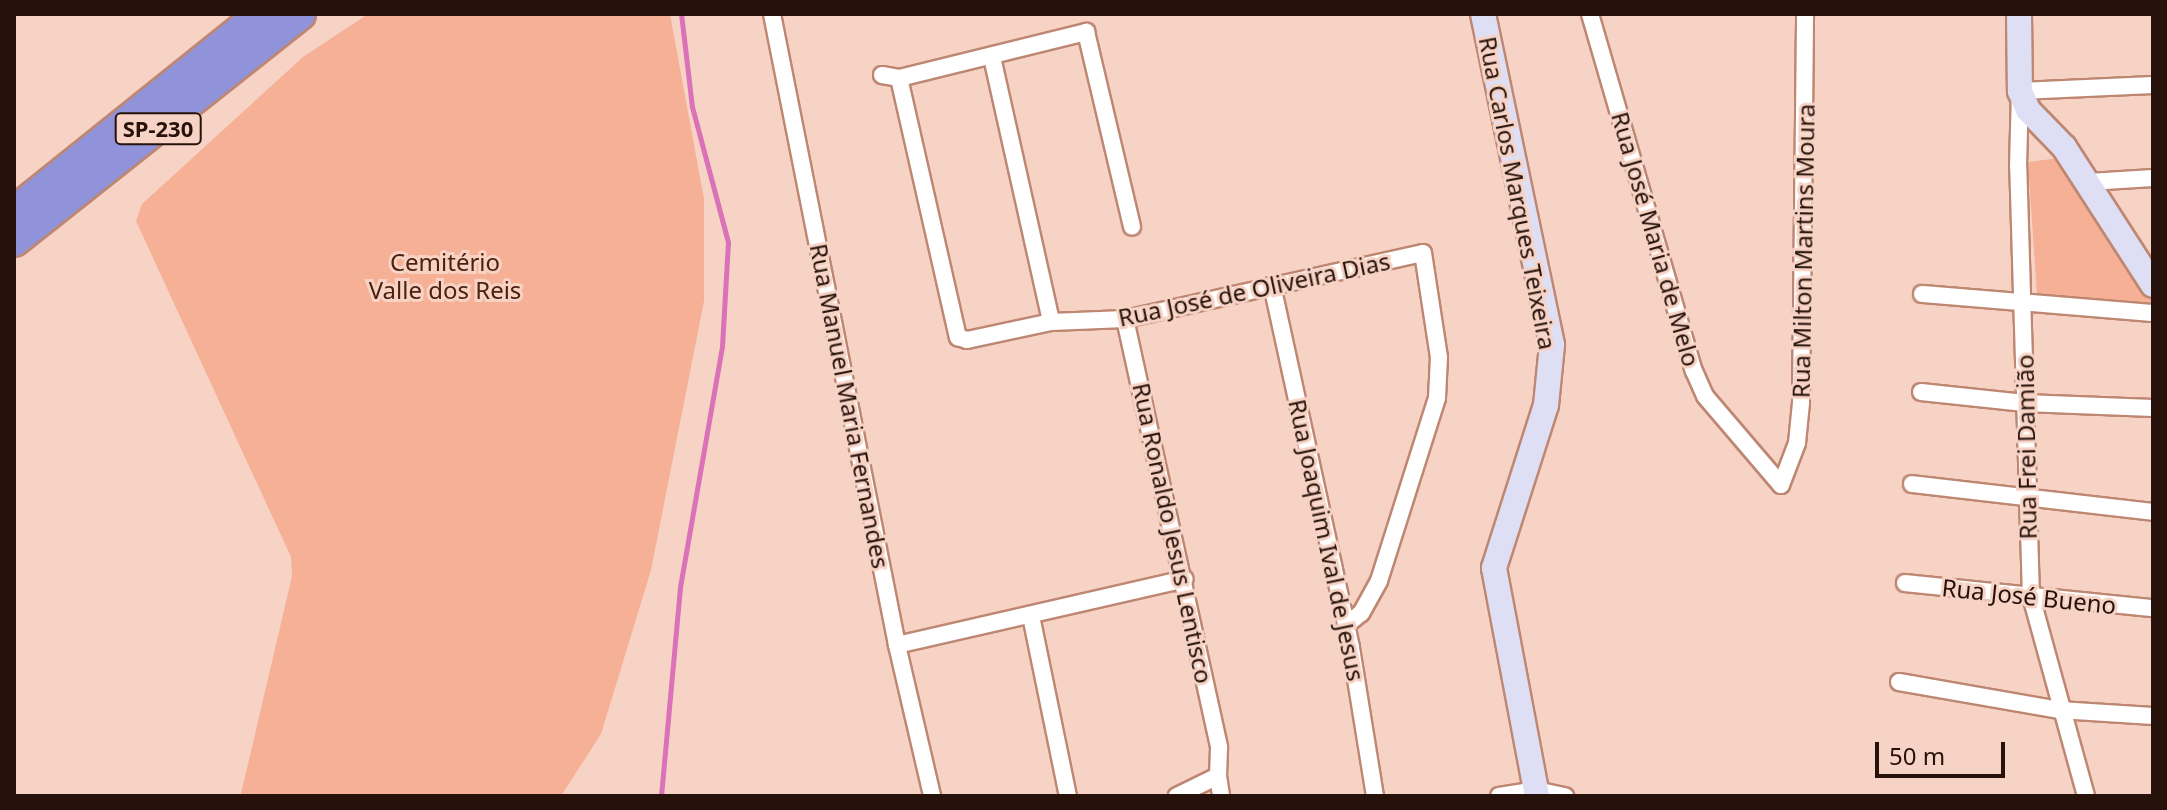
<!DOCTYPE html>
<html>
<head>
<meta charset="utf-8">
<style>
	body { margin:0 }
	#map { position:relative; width:2167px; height:810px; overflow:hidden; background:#f7d3c5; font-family:"Noto Sans",sans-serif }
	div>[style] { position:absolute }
	.green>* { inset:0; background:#f5b095 }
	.stream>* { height:5px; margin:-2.5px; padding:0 2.5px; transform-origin:2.5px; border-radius:2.5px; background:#db71b7 }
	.roads { filter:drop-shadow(2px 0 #be8772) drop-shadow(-2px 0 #be8772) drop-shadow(0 2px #be8772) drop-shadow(0 -2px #be8772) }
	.street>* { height:16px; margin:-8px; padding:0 8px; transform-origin:8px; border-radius:8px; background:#fff }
	.secondary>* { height:24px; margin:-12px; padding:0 12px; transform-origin:12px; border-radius:12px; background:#dedff4 }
	.highway>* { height:30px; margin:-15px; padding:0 15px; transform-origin:15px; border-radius:15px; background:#9193da }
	span { translate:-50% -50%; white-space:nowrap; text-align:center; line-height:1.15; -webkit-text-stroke:6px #f7d3c5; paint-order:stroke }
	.shield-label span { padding:2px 6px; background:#f7d3c5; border:2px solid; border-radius:6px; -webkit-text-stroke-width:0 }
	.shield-label { font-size:22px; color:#26120a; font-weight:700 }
	.street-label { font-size:24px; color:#26120a }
	.park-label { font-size:24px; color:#4e210e }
	.frame { position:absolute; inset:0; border:16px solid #26120a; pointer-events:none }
	.scale { position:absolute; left:1875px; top:742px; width:130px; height:36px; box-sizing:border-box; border:4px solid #26120a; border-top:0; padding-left:10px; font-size:24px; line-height:28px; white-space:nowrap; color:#26120a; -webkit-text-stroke:6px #f7d3c5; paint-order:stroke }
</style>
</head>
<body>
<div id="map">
	<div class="green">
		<div style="clip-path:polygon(368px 14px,670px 14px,704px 199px,704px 301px,651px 570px,601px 734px,561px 796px,241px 794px,292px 576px,291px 557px,136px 221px,142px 204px,303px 57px)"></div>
		<div style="clip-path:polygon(2067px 157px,2153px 303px,2153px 306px,2037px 295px,2028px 162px)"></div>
	</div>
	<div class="stream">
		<div style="left:661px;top:796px;width:210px;rotate:-84.8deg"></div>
		<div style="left:680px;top:587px;width:245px;rotate:-80.1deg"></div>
		<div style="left:722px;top:346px;width:104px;rotate:-86.7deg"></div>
		<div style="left:728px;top:242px;width:140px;rotate:-104.9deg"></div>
		<div style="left:692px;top:107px;width:94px;rotate:-96.7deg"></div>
	</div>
	<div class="roads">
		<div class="street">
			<div style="left:772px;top:14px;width:643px;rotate:78.79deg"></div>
			<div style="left:897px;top:645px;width:155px;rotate:76.9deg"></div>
			<div style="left:1590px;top:14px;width:372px;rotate:73.8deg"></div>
			<div style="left:1694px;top:371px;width:27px;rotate:66deg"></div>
			<div style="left:1705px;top:396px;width:117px;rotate:49.5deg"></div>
			<div style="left:1781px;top:485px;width:45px;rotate:-69.1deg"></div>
			<div style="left:1797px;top:443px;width:40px;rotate:-84.3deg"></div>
			<div style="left:1801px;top:403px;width:389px;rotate:-89.4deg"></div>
			<div style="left:992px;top:57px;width:271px;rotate:77.4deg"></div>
			<div style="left:882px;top:75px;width:17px;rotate:10deg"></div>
			<div style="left:899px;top:78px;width:193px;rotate:-13.8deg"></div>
			<div style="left:1086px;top:32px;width:200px;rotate:76.7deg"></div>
			<div style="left:899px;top:78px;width:266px;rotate:77.2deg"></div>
			<div style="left:958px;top:337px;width:9px;rotate:18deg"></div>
			<div style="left:967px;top:340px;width:86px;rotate:-12.1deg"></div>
			<div style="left:1051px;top:322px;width:74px;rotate:-2.3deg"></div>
			<div style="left:1125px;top:319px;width:305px;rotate:-12.5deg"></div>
			<div style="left:1423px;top:253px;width:105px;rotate:81.3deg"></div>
			<div style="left:1439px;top:357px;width:41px;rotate:92.8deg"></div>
			<div style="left:1437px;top:398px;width:192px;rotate:107.6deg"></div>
			<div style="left:1379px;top:581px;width:37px;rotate:119deg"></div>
			<div style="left:1361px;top:613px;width:19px;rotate:141deg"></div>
			<div style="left:2089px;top:182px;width:64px;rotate:-3.6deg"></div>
			<div style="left:1272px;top:285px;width:371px;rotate:77.7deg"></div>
			<div style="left:1351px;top:648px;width:150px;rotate:80.8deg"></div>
			<div style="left:1922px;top:294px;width:232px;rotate:4.7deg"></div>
			<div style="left:1125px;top:319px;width:439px;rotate:77.6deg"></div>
			<div style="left:1219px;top:748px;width:28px;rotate:92deg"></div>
			<div style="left:1218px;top:776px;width:46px;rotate:154deg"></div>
			<div style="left:1921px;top:392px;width:104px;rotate:6.1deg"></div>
			<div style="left:2024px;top:403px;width:129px;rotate:2.2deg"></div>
			<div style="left:1912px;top:484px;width:243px;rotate:6.6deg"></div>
			<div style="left:1905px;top:583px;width:249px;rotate:5.8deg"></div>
			<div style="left:1031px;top:616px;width:184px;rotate:78.4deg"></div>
			<div style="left:897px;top:645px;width:295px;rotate:-12.9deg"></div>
			<div style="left:1899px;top:682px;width:162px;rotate:9.9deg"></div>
			<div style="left:2059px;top:710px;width:94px;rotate:3.7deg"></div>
			<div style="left:1218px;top:776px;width:20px;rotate:81deg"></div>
			<div style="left:1499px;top:796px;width:37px;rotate:-9deg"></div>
			<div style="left:1536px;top:790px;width:30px;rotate:12deg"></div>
			<div style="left:2086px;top:796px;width:206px;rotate:-105.4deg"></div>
			<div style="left:2031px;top:597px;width:430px;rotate:-91.7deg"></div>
			<div style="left:2018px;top:167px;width:76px;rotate:-88.5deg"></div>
			<div style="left:2020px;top:91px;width:133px;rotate:-2.6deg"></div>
		</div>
		<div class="secondary">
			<div style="left:1483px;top:14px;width:338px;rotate:78.2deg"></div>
			<div style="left:1552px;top:345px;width:60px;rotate:95.7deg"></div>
			<div style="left:1546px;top:405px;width:171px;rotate:107.7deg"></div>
			<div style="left:1494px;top:568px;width:232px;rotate:79.3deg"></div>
			<div style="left:2019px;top:14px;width:77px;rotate:89.3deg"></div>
			<div style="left:2020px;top:91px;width:21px;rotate:67deg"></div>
			<div style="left:2028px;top:110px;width:52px;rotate:45.8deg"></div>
			<div style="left:2064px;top:147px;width:164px;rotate:57.2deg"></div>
		</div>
		<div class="highway">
			<div style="left:14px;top:212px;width:317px;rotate:-38.7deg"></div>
			<div style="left:14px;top:241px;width:365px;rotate:-38.4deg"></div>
		</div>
	</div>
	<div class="shield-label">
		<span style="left:158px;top:129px">SP-230</span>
	</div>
	<div class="street-label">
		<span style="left:1518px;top:193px;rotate:79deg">Rua Carlos Marques Teixeira</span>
		<span style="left:1656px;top:239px;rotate:74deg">Rua José Maria de Melo</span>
		<span style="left:1803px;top:251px;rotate:-89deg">Rua Milton Martins Moura</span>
		<span style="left:1254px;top:289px;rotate:-12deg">Rua José de Oliveira Dias</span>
		<span style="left:850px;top:406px;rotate:79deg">Rua Manuel Maria Fernandes</span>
		<span style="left:2026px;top:447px;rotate:-91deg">Rua Frei Damião</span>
		<span style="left:1173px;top:533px;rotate:78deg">Rua Ronaldo Jesus Lentisco</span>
		<span style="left:1327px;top:540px;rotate:78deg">Rua Joaquim Ival de Jesus</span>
		<span style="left:2029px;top:596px;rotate:6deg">Rua José Bueno</span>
	</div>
	<div class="park-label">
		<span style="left:445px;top:276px">Cemitério<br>Valle dos Reis</span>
	</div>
	<div class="frame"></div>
	<div class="scale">50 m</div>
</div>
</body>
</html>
